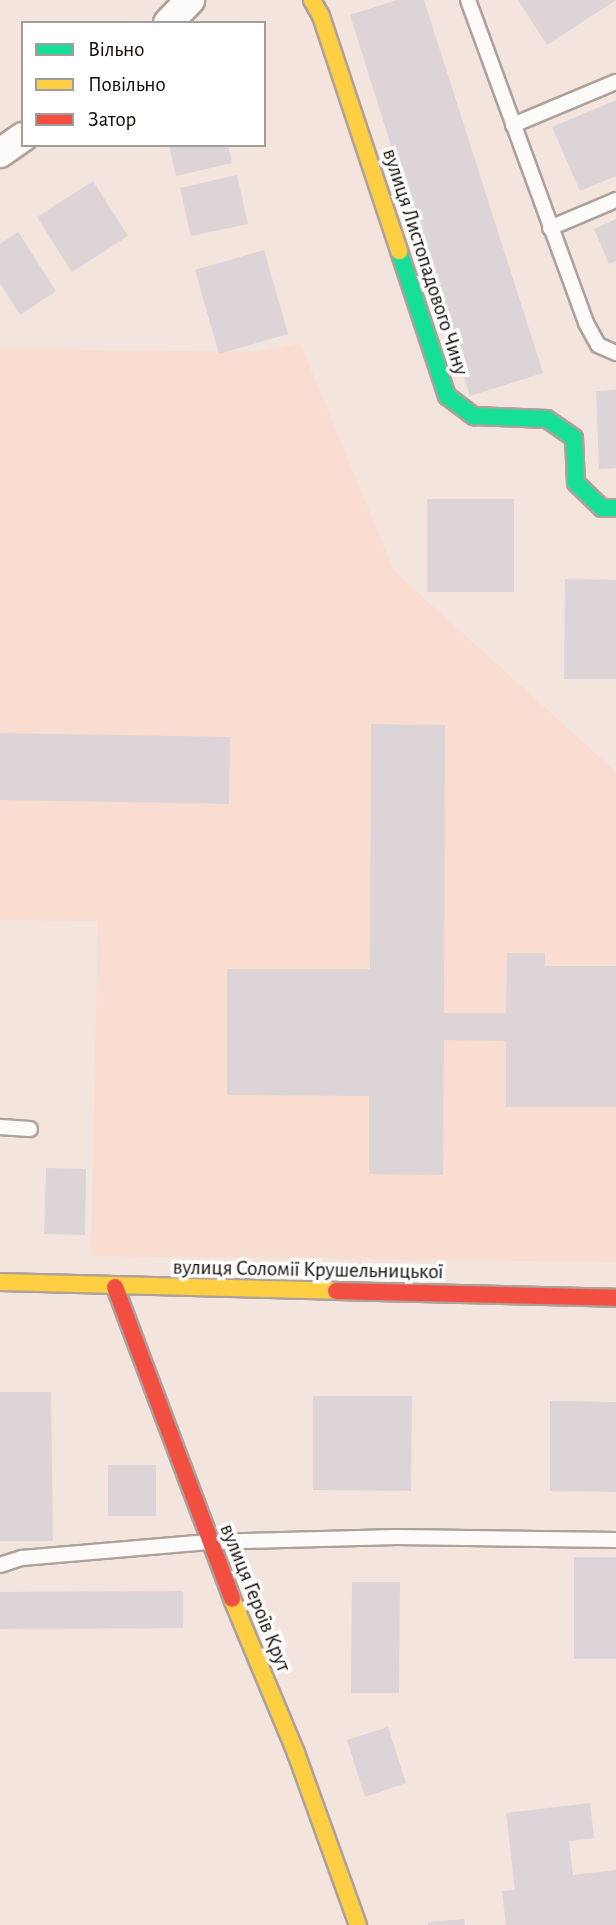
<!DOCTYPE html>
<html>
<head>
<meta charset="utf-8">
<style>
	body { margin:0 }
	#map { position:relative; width:616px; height:1925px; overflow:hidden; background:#f3e4dd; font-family:"Alegreya Sans",sans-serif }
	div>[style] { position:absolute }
	.built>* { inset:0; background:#f8ddd0 }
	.building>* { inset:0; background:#dcd4d6 }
	.roads { filter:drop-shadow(2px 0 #aca19b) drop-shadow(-2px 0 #aca19b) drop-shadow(0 2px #aca19b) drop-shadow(0 -2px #aca19b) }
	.lane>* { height:14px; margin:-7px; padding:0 7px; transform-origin:7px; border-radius:7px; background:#fdfbfa }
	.street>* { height:28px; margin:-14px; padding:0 14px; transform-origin:14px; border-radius:14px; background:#fdfbfa }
	.fast>* { height:16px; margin:-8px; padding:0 8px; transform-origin:8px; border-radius:8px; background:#16e098 }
	.slow>* { height:16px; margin:-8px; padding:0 8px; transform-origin:8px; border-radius:8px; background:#ffcf43 }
	.jam>* { height:16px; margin:-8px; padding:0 8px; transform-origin:8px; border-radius:8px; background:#f24e42 }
	span { translate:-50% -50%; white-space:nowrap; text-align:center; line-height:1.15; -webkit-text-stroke:7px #fff; paint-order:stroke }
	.street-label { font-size:21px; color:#130a06 }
	.legend { position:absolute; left:21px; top:21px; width:245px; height:126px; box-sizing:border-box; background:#fff; border:2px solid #a19d9b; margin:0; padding:9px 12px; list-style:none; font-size:21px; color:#130a06 }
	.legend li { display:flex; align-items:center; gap:14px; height:35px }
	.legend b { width:35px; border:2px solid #a19d9b }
</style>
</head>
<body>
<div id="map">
	<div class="built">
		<div style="clip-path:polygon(300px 343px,394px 571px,616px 772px,616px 1262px,91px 1256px,98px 921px,0 920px,0 349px,258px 352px)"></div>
	</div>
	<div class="building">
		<div style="clip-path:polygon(397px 0,424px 0,543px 373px,470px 396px,350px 15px)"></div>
		<div style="clip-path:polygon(518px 0,616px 0,547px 45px)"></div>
		<div style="clip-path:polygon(616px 100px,616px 176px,580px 191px,552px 127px)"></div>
		<div style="clip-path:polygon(169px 145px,228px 145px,232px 163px,176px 176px)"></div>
		<div style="clip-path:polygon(237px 175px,248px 224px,191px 236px,180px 188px)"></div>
		<div style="clip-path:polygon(93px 181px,128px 236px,72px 272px,37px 217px)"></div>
		<div style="clip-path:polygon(616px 219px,616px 261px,609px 264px,594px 229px)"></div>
		<div style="clip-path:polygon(18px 232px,56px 291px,20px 315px,0 283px,0 244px)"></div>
		<div style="clip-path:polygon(264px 250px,288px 334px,219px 354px,195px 270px)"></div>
		<div style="clip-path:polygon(616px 390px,616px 468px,599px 469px,596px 391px)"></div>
		<div style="clip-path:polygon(427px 499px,514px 499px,514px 592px,427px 592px)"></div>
		<div style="clip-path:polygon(565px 579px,616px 580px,616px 679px,564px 679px)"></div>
		<div style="clip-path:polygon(371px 724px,445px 725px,444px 1013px,506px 1013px,507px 953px,545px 953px,545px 966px,616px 966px,616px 1107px,506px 1107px,506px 1041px,444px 1040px,443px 1175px,369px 1174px,369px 1096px,227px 1095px,227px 969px,370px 969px)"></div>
		<div style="clip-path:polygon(0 733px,230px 737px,229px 804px,0 800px)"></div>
		<div style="clip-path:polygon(46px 1168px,86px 1169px,85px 1235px,44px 1234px)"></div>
		<div style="clip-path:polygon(0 1392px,51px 1392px,53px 1541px,0 1541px)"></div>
		<div style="clip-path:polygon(313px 1396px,412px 1396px,411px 1491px,313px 1490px)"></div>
		<div style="clip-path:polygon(550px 1401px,616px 1402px,616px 1492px,550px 1491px)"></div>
		<div style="clip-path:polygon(108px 1465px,156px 1465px,156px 1516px,108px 1516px)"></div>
		<div style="clip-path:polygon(574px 1557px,616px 1557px,616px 1659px,574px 1659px)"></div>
		<div style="clip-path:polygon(352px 1582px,400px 1582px,399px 1693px,351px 1693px)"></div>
		<div style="clip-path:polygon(183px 1591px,183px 1628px,0 1629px,0 1592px)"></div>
		<div style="clip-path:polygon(388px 1727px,406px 1783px,365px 1797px,347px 1740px)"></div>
		<div style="clip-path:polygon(590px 1803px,594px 1838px,569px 1841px,573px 1875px,616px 1870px,616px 1925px,506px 1925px,502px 1891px,515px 1890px,506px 1813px)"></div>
		<div style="clip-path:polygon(464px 1919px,465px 1925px,428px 1925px,428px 1922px)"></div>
	</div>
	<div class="roads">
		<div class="lane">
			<div style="left:468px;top:0;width:344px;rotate:69.9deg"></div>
			<div style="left:586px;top:323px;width:25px;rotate:61deg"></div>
			<div style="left:598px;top:345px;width:20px;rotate:24deg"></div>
			<div style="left:513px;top:125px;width:112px;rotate:-22.7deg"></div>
			<div style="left:550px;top:228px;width:72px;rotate:-23deg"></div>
			<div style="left:0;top:1127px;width:30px;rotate:4deg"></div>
			<div style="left:0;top:1565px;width:23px;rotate:-18deg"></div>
			<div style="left:22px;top:1558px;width:187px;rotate:-4.9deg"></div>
			<div style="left:208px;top:1542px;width:189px;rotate:-1.5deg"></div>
			<div style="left:397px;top:1537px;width:219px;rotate:0.8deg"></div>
		</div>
		<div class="street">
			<div style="left:168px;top:23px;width:32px;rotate:-46deg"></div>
			<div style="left:0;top:153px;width:28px;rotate:-35deg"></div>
		</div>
		<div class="fast">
			<div style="left:399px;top:251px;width:153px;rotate:71.7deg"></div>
			<div style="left:447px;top:396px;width:34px;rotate:37deg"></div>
			<div style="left:474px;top:416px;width:73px;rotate:2.4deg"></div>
			<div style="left:547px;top:419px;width:33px;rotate:35deg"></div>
			<div style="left:574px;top:438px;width:45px;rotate:87.5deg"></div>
			<div style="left:576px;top:483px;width:36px;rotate:44deg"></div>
			<div style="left:602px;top:508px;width:14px"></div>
		</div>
		<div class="slow">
			<div style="left:312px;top:0;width:18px;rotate:61deg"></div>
			<div style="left:321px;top:16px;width:248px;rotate:71.6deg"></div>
			<div style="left:0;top:1282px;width:336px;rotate:1.5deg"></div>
			<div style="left:232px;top:1599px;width:167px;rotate:67.4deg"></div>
			<div style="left:296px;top:1753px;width:183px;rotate:70.2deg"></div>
		</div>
		<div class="jam">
			<div style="left:115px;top:1287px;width:333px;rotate:69.4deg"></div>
			<div style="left:336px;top:1291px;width:280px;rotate:1.4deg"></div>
		</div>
	</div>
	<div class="street-label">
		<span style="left:425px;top:262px;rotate:72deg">вулиця Листопадового Чину</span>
		<span style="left:308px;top:1270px;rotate:1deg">вулиця Соломії Крушельницької</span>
		<span style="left:255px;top:1598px;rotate:68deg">вулиця Героїв Крут</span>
	</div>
	<ul class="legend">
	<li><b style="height:9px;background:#16e098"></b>Вільно</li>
	<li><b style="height:9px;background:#ffcf43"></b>Повільно</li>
	<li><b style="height:9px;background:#f24e42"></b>Затор</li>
	</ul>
</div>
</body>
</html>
